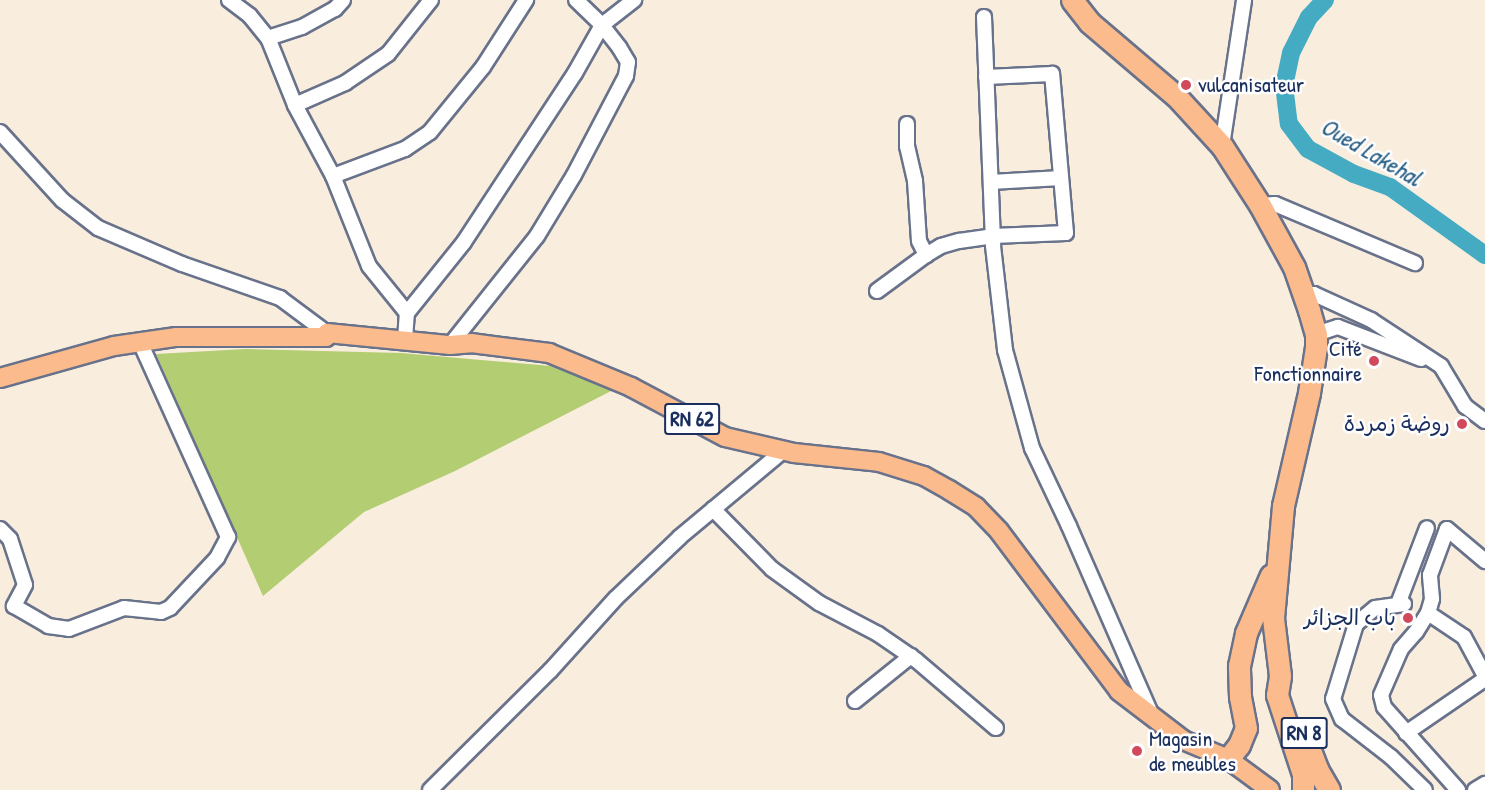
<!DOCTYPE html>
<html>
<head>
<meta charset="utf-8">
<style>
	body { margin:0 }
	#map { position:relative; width:1485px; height:790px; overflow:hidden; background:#f9edde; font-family:"Patrick Hand","Playpen Sans Arabic",sans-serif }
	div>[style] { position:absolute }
	.green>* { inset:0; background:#b3cd72 }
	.river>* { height:18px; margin:-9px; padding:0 9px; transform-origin:9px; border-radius:9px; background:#44abc3 }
	.roads { filter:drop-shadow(2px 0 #69728b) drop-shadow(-2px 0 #69728b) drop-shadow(0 2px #69728b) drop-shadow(0 -2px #69728b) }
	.minor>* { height:14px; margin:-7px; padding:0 7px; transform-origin:7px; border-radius:7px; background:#fff }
	.major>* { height:18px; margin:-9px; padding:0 9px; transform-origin:9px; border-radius:9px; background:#fbbb8d }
	.highway>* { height:21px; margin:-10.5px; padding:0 10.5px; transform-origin:10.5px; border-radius:10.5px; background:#fbbb8d }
	.dots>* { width:16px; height:16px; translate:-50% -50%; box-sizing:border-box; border:3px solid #fff; border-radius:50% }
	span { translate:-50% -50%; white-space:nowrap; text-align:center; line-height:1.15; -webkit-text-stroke:5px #fff; paint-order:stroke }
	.shield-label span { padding:2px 4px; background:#fff; border:2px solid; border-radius:4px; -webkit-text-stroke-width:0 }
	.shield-label { font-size:21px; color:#1b2f5e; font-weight:700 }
	.poi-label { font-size:22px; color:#1b2f5e }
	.left { translate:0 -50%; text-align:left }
	.right { translate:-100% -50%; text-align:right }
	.water-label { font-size:24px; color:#2b6186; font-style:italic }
</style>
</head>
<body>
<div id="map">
	<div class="green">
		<div style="clip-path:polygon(245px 349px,401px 353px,551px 366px,613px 390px,455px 471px,364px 512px,263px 596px,156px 354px)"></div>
	</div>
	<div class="river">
		<div style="left:1325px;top:0;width:23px;rotate:133deg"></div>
		<div style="left:1309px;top:17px;width:40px;rotate:116.6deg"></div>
		<div style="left:1291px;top:53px;width:33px;rotate:102deg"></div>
		<div style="left:1284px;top:85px;width:39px;rotate:83deg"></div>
		<div style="left:1289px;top:124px;width:31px;rotate:53deg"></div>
		<div style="left:1308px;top:149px;width:52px;rotate:28.5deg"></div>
		<div style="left:1354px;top:174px;width:38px;rotate:20deg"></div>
		<div style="left:1390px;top:187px;width:117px;rotate:35.6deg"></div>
	</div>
	<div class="roads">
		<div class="minor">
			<div style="left:229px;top:0;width:26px;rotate:37deg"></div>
			<div style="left:250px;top:16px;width:28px;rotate:51deg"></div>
			<div style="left:984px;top:17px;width:229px;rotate:87.7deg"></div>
			<div style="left:993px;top:246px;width:105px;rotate:83.4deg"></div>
			<div style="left:1005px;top:350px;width:102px;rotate:74.6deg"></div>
			<div style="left:1032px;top:448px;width:86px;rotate:64.6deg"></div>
			<div style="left:1069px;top:526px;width:207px;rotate:66.4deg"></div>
			<div style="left:295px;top:105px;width:55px;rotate:-23.7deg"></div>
			<div style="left:345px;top:83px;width:52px;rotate:-34deg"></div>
			<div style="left:388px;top:54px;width:69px;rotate:-51.5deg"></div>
			<div style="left:907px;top:124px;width:22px;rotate:90deg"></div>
			<div style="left:907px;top:146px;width:36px;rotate:77deg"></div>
			<div style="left:915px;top:181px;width:60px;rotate:86.2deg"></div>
			<div style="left:919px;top:241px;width:16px;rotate:63deg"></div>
			<div style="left:926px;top:255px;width:17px;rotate:-31deg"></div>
			<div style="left:941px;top:246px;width:19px;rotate:-16deg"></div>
			<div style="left:959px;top:241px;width:34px;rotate:-8deg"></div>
			<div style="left:993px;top:236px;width:73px;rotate:-2.4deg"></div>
			<div style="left:1066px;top:233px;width:160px;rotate:-95deg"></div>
			<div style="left:1052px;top:74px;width:66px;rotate:177.4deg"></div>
			<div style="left:0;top:132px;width:92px;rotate:47.6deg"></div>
			<div style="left:62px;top:200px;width:46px;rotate:37.9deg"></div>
			<div style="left:98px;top:228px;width:91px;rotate:23.2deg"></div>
			<div style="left:182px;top:264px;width:104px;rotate:19.1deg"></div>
			<div style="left:280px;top:298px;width:59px;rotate:36.7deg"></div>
			<div style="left:1222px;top:146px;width:148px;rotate:-81.4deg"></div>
			<div style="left:333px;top:176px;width:81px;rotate:-118.2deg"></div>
			<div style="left:295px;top:105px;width:72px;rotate:-111.9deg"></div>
			<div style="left:268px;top:38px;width:36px;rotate:-18deg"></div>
			<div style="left:302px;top:27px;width:38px;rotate:-29deg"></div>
			<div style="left:335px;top:9px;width:12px;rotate:-48deg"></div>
			<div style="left:991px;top:182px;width:70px;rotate:-3.3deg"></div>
			<div style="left:1260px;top:205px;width:15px;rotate:-4deg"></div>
			<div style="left:1275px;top:204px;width:152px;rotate:22.9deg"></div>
			<div style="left:877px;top:291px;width:61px;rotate:-36.3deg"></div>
			<div style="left:1305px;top:294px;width:9px"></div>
			<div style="left:1314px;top:294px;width:63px;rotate:24.5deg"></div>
			<div style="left:1371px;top:320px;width:84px;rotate:33.3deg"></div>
			<div style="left:1441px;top:366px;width:47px;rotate:59deg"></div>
			<div style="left:1465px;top:406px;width:25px;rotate:37deg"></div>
			<div style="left:407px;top:313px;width:60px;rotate:-129deg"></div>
			<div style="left:369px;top:266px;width:97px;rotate:-111.8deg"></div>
			<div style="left:333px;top:176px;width:77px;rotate:-20.6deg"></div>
			<div style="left:405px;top:149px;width:30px;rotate:-34deg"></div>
			<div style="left:430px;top:132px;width:84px;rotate:-50.8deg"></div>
			<div style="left:483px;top:67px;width:80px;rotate:-57.3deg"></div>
			<div style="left:1316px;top:334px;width:23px;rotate:-18deg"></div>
			<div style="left:1338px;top:327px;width:89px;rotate:21.1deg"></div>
			<div style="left:405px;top:340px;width:27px;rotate:-86deg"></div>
			<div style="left:407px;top:313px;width:91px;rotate:-51.2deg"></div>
			<div style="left:464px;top:242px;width:202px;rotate:-56.7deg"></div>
			<div style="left:575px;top:73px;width:55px;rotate:-60.6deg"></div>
			<div style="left:602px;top:25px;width:41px;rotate:-38deg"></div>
			<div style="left:450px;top:345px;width:139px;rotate:-51.4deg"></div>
			<div style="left:537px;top:236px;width:71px;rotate:-58.8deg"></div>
			<div style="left:574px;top:175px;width:112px;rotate:-62.3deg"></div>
			<div style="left:626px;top:76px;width:14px;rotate:-82deg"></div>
			<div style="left:628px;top:62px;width:17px;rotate:-121deg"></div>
			<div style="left:619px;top:47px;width:28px;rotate:-128deg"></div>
			<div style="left:602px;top:25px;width:36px;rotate:-136deg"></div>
			<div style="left:713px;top:509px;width:84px;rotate:45.5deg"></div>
			<div style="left:772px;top:569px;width:58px;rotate:35.9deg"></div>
			<div style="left:819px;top:603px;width:67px;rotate:27.7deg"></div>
			<div style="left:878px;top:634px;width:46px;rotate:34.4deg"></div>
			<div style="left:916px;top:660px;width:105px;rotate:40.4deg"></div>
			<div style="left:0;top:529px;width:14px;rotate:45deg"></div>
			<div style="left:10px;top:539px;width:48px;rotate:71.9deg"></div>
			<div style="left:25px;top:585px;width:24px;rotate:118deg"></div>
			<div style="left:14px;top:606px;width:39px;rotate:30deg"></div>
			<div style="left:48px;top:626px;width:21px;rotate:8deg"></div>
			<div style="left:69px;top:629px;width:59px;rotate:-20.9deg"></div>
			<div style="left:124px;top:608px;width:37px;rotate:6deg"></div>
			<div style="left:161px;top:612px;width:10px;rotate:-24deg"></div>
			<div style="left:170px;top:608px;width:69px;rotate:-46.8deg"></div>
			<div style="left:217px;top:558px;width:24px;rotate:-62deg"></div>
			<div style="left:228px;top:537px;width:214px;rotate:-114.3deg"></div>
			<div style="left:1398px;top:604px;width:81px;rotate:-69.1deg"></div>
			<div style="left:1404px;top:604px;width:29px;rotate:172deg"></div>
			<div style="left:1375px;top:608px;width:25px;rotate:140deg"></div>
			<div style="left:1356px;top:624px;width:78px;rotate:107deg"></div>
			<div style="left:1333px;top:699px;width:22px;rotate:66deg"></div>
			<div style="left:1342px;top:719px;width:62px;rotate:37.8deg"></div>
			<div style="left:1391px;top:757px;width:47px;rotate:44.1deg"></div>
			<div style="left:1428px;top:613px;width:43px;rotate:33.7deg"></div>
			<div style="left:1464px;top:637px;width:44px;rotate:61.7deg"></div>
			<div style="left:855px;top:701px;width:72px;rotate:-38.8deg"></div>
			<div style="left:1406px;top:733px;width:96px;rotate:-34.4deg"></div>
			<div style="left:430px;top:790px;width:169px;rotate:-44.8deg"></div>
			<div style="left:550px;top:671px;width:98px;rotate:-47.9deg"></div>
			<div style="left:616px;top:598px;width:88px;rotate:-43.6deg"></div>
			<div style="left:680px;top:537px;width:136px;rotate:-39.9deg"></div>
			<div style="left:1458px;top:790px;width:111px;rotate:-131.7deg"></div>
			<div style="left:1384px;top:707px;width:12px;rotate:-104deg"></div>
			<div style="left:1381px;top:695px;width:50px;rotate:-66.5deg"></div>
			<div style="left:1401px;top:649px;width:23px;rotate:-49deg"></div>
			<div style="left:1416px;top:632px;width:22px;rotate:-58deg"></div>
			<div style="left:1428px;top:613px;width:15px;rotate:-74deg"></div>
			<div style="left:1432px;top:599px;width:24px;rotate:-95deg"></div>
			<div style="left:1430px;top:575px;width:49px;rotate:-69.7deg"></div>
			<div style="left:1447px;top:529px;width:50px;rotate:40.1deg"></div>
			<div style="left:1475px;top:790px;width:12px;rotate:-31deg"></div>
		</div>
		<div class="major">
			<div style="left:0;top:378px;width:118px;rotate:-15.7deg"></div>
			<div style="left:114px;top:346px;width:63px;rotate:-8.3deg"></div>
			<div style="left:176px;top:337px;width:150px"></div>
			<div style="left:326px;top:337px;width:4px;rotate:-76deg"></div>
			<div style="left:327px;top:333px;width:124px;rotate:5.6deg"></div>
			<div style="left:450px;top:345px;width:21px;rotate:-5deg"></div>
			<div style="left:471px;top:343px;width:79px;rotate:7.3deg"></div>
			<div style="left:549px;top:353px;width:89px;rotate:22.5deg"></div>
			<div style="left:631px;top:387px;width:106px;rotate:28deg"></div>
			<div style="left:725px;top:437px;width:71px;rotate:13.1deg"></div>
			<div style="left:794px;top:453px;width:85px;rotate:6deg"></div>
			<div style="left:879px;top:462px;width:47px;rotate:17.3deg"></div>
			<div style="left:924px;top:476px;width:29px;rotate:29deg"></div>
			<div style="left:949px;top:490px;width:32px;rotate:32deg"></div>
			<div style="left:976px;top:507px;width:33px;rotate:46deg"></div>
			<div style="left:999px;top:531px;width:200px;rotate:53.1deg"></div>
			<div style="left:1119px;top:691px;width:81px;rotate:37.4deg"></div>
			<div style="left:1183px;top:740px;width:49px;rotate:22.9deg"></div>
			<div style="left:1228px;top:759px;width:52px;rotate:36.4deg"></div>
		</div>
		<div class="highway">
			<div style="left:1072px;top:0;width:28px;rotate:52deg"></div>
			<div style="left:1089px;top:22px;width:114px;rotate:40.4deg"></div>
			<div style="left:1176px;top:96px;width:68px;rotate:47.4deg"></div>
			<div style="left:1222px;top:146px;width:70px;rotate:57.2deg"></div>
			<div style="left:1260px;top:205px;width:71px;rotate:61.3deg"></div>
			<div style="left:1294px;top:267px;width:46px;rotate:70.8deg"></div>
			<div style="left:1309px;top:310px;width:25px;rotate:74deg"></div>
			<div style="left:1316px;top:334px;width:13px;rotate:90deg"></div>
			<div style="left:1316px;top:347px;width:47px;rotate:98.7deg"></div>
			<div style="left:1309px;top:393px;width:116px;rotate:103deg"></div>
			<div style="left:1283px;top:506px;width:112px;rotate:95.1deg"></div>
			<div style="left:1273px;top:618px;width:58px;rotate:83.1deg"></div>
			<div style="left:1280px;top:676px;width:19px;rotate:99deg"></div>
			<div style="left:1277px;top:695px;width:83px;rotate:71.8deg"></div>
			<div style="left:1303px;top:774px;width:16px;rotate:90deg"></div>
			<div style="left:1303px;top:732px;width:40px;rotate:69deg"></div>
			<div style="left:1317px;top:769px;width:24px;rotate:60deg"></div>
			<div style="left:1228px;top:759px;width:18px;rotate:-52deg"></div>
			<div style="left:1239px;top:745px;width:18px;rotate:-68deg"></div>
			<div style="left:1246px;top:728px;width:32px;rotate:-101deg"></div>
			<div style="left:1240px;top:697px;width:31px;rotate:-92deg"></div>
			<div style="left:1239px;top:666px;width:34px;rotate:-78deg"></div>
			<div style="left:1246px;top:633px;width:63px;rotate:-66.7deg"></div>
		</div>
	</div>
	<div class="dots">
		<div style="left:1186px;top:85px;background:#d1495b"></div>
		<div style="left:1374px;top:361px;background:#d1495b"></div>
		<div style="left:1462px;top:424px;background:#d1495b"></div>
		<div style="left:1408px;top:618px;background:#d1495b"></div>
		<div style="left:1137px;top:751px;background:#d1495b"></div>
	</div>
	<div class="shield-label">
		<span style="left:692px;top:419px">RN 62</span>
		<span style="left:1304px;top:733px">RN 8</span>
	</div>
	<div class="poi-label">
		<span class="left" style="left:1198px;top:85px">vulcanisateur</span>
		<span class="right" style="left:1362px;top:361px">Cité<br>Fonctionnaire</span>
		<span class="right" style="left:1450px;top:424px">روضة زمردة</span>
		<span class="right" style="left:1396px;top:618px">باب الجزائر</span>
		<span class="left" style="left:1149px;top:751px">Magasin<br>de meubles</span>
	</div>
	<div class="water-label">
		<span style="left:1371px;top:152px;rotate:30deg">Oued Lakehal</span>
	</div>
</div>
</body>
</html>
